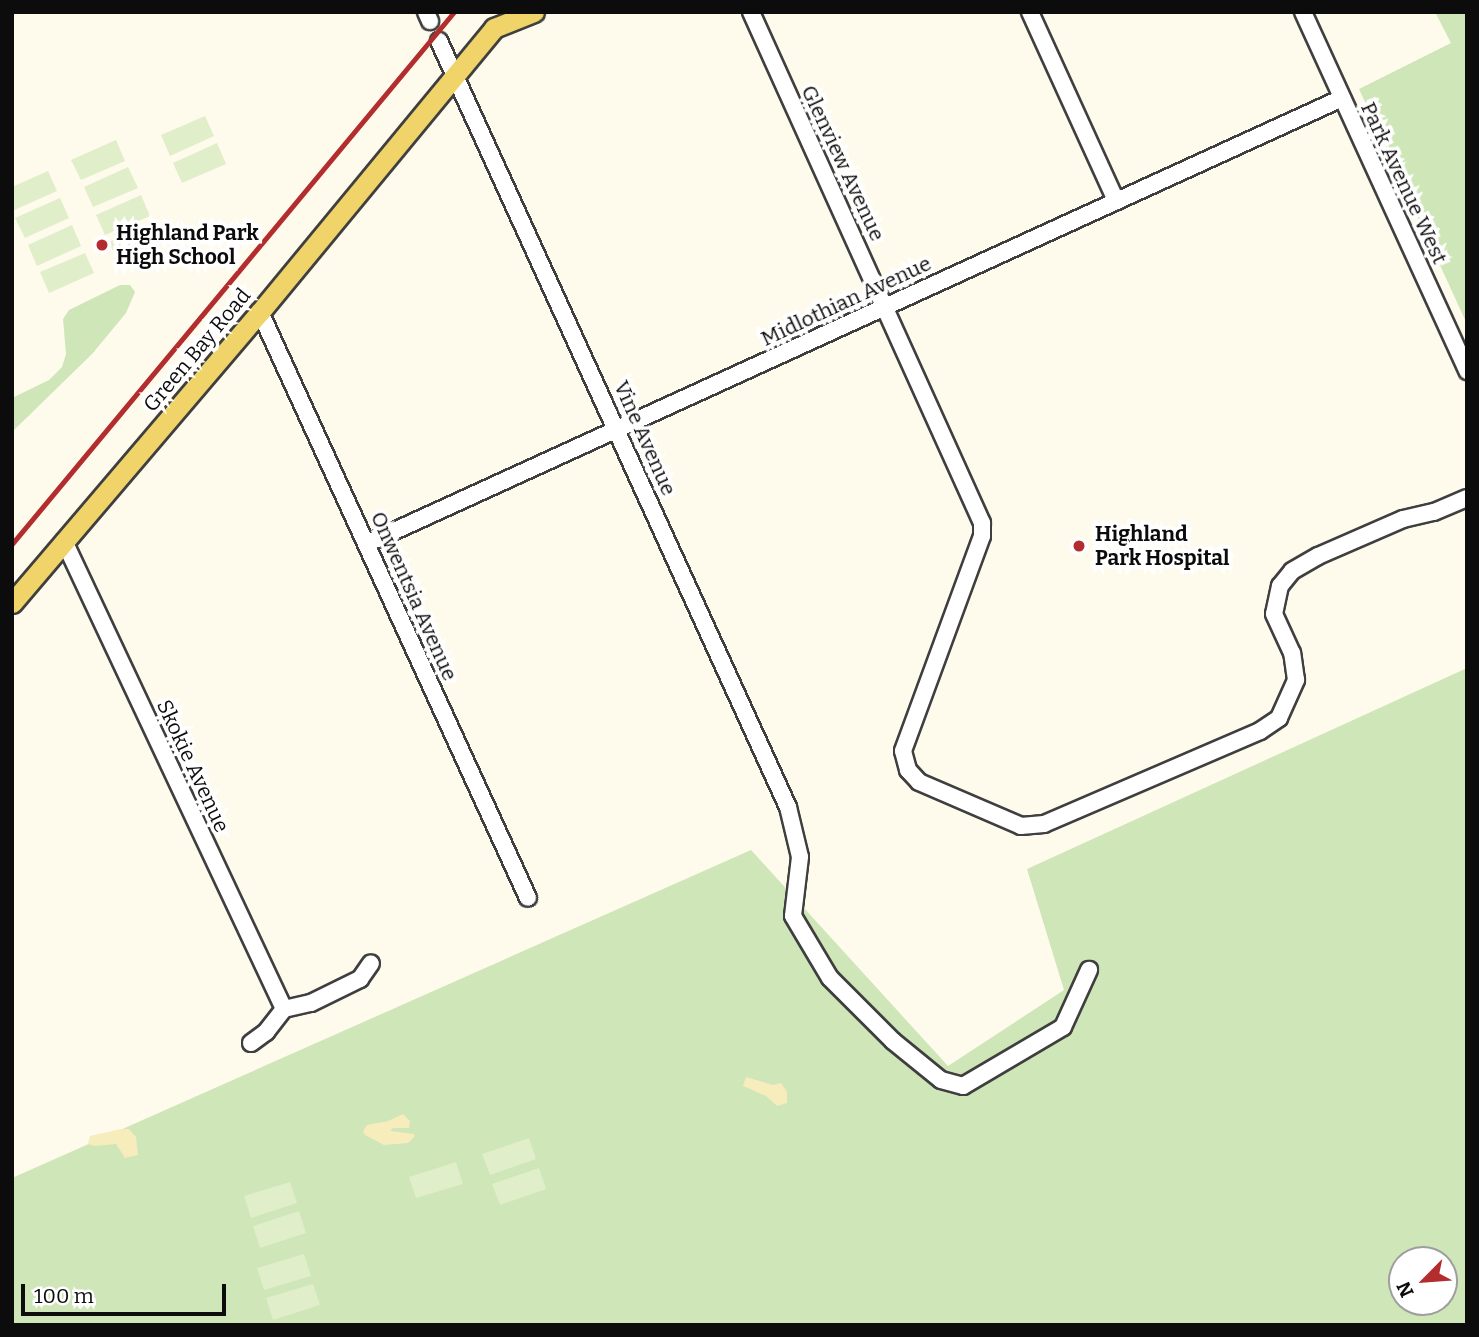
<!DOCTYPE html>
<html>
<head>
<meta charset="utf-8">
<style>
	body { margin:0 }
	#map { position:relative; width:1479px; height:1337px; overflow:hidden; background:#fefbec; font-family:Bitter,serif }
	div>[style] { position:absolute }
	.green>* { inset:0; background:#cee6b8 }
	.sand>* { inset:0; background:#f7ecbc }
	.pitch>* { inset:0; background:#e0eeca }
	.roads { filter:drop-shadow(2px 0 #3f3f3f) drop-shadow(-2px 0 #3f3f3f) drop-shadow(0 2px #3f3f3f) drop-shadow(0 -2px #3f3f3f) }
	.minor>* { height:16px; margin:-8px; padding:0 8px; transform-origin:8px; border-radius:8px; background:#fff }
	.major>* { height:19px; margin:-9.5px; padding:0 9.5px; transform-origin:9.5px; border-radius:9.5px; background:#f0d46a }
	.rail>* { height:4.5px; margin:-2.25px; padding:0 2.25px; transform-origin:2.25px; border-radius:2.25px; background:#b32d2e }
	.dots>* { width:19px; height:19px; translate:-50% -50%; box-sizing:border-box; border:4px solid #fff; border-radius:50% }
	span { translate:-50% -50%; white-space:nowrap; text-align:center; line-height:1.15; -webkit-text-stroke:7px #fff; paint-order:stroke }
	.street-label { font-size:21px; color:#0c0c0c }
	.poi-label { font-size:21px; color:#0c0c0c; font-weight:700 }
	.left { translate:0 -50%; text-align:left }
	.frame { position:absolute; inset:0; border:14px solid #0c0c0c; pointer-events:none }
	.north { position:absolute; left:1388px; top:1246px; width:70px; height:70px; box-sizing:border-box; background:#fff; border:2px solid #9e9e9e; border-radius:50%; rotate:245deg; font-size:19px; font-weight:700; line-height:28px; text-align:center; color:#0c0c0c }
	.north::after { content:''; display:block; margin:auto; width:24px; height:32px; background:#b32d2e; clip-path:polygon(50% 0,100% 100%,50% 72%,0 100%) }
	.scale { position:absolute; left:21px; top:1284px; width:205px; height:32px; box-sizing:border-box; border:4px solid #0c0c0c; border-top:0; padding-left:9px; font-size:21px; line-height:24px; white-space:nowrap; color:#0c0c0c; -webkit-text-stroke:5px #fff; paint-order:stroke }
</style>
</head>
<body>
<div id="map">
	<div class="green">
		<div style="clip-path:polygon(1435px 12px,1467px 12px,1467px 324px,1359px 89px,1451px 43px)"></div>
		<div style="clip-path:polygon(120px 285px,130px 285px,135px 292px,126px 313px,92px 354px,12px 432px,12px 398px,49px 380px,62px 367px,66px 354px,63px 319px,69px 310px)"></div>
		<div style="clip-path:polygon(evenodd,1467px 668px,1467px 1325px,12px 1325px,12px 1178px,751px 850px,948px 1066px,1064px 990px,1027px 869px,1467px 668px,1402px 1260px,1444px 1260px,1444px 1302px,1402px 1302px,1402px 1260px)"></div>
	</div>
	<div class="sand">
		<div style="clip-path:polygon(746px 1077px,773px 1085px,781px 1083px,787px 1092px,787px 1103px,777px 1106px,766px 1096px,743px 1086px)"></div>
		<div style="clip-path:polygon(403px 1114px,410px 1121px,409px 1128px,393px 1128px,390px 1131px,414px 1134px,415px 1136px,408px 1143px,384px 1145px,365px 1135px,363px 1131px,367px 1125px,388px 1121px)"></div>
		<div style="clip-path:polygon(121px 1129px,129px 1129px,136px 1137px,138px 1155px,125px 1158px,116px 1144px,94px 1146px,88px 1144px,90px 1136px)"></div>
	</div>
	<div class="pitch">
		<div style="clip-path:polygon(205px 116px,214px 136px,170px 156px,161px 135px)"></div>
		<div style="clip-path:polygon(116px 140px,125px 161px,81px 180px,71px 160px)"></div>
		<div style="clip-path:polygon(217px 143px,226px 164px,182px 183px,173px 163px)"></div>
		<div style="clip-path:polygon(128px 167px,138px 188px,93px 207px,84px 187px)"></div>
		<div style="clip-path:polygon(48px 171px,57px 191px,12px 211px,12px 187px)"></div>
		<div style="clip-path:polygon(141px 195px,150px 216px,105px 235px,96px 215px)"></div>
		<div style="clip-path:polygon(60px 198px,69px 218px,25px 238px,15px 218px)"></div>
		<div style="clip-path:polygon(153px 222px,162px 243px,118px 262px,109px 242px)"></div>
		<div style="clip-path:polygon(72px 225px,81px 246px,37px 266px,28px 245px)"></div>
		<div style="clip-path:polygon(85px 253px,94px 273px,49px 293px,40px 272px)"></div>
		<div style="clip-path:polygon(529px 1138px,536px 1159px,490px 1175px,482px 1154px)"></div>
		<div style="clip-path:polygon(456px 1162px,463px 1184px,416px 1198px,409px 1177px)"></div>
		<div style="clip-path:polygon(539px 1168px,546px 1189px,500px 1205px,492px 1184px)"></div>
		<div style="clip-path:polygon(290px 1182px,297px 1203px,251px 1218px,244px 1196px)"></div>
		<div style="clip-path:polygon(299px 1211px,306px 1233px,260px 1248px,253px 1226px)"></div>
		<div style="clip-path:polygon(304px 1254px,311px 1276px,264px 1290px,257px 1268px)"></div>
		<div style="clip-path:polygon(313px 1284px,320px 1305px,273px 1320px,266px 1298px)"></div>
	</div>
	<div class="roads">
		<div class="minor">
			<div style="left:426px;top:12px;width:10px;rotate:66deg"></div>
			<div style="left:751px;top:12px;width:561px;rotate:65.67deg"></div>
			<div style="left:982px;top:523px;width:13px;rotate:90deg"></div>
			<div style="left:982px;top:536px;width:229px;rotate:110.2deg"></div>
			<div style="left:903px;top:751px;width:20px;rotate:75deg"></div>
			<div style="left:908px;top:770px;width:16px;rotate:47deg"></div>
			<div style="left:919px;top:782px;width:111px;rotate:23.3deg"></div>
			<div style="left:1021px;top:826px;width:23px;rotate:-5deg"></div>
			<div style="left:1044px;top:824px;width:235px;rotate:-23.3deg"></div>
			<div style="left:1260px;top:731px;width:23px;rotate:-34deg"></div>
			<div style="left:1279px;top:718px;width:42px;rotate:-65.9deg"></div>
			<div style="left:1296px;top:680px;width:27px;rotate:-98deg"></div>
			<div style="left:1292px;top:653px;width:43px;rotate:-114.8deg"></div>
			<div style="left:1274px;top:614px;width:29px;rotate:-78deg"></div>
			<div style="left:1280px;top:586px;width:19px;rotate:-51deg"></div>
			<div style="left:1292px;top:571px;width:30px;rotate:-30deg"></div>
			<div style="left:1318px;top:556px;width:93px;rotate:-23.5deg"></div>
			<div style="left:1403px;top:519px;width:32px;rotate:-13deg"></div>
			<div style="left:1434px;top:512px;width:36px;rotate:-23deg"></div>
			<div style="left:1030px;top:12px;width:208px;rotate:65.5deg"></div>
			<div style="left:1303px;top:12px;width:395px;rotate:65.4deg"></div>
			<div style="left:439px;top:41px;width:842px;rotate:65.51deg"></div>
			<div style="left:788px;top:807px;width:51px;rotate:76.5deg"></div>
			<div style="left:800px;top:857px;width:59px;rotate:96.8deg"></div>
			<div style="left:793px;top:916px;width:72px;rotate:59.2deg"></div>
			<div style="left:830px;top:978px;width:89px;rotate:45deg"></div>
			<div style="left:893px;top:1041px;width:62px;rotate:39.1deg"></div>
			<div style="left:941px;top:1080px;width:23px;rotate:15deg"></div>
			<div style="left:963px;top:1086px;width:116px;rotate:-30.5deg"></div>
			<div style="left:1063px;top:1027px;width:63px;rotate:-65.5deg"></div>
			<div style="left:260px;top:312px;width:644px;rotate:65.42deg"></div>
			<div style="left:64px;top:541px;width:517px;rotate:64.82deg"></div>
			<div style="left:368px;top:543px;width:1071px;rotate:-24.55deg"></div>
			<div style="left:284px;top:1009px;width:28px;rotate:-13deg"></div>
			<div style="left:311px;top:1003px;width:55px;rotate:-26.1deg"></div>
			<div style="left:360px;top:979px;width:19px;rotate:-55deg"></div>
			<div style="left:251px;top:1043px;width:19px;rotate:-36deg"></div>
			<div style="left:266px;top:1032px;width:29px;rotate:-52deg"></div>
		</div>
		<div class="major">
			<div style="left:12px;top:603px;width:382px;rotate:-49.6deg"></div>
			<div style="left:260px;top:312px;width:368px;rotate:-50.5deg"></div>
			<div style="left:494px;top:28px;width:43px;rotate:-21.8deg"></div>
		</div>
	</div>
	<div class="rail">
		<div style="left:12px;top:544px;width:692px;rotate:-50.28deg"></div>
	</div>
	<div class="dots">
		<div style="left:102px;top:245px;background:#b32d2e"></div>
		<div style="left:1079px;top:546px;background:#b32d2e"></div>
	</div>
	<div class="street-label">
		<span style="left:843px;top:163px;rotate:65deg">Glenview Avenue</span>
		<span style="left:1404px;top:183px;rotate:65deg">Park Avenue West</span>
		<span style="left:846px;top:301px;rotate:-25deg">Midlothian Avenue</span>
		<span style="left:197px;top:350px;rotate:-50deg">Green Bay Road</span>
		<span style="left:645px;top:438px;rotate:66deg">Vine Avenue</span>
		<span style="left:414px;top:596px;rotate:66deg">Onwentsia Avenue</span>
		<span style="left:193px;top:766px;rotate:65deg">Skokie Avenue</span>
	</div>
	<div class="poi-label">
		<span class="left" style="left:116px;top:245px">Highland Park<br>High School</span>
		<span class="left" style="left:1095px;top:546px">Highland<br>Park Hospital</span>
	</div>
	<div class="frame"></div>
	<div class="north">N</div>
	<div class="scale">100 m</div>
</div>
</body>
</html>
